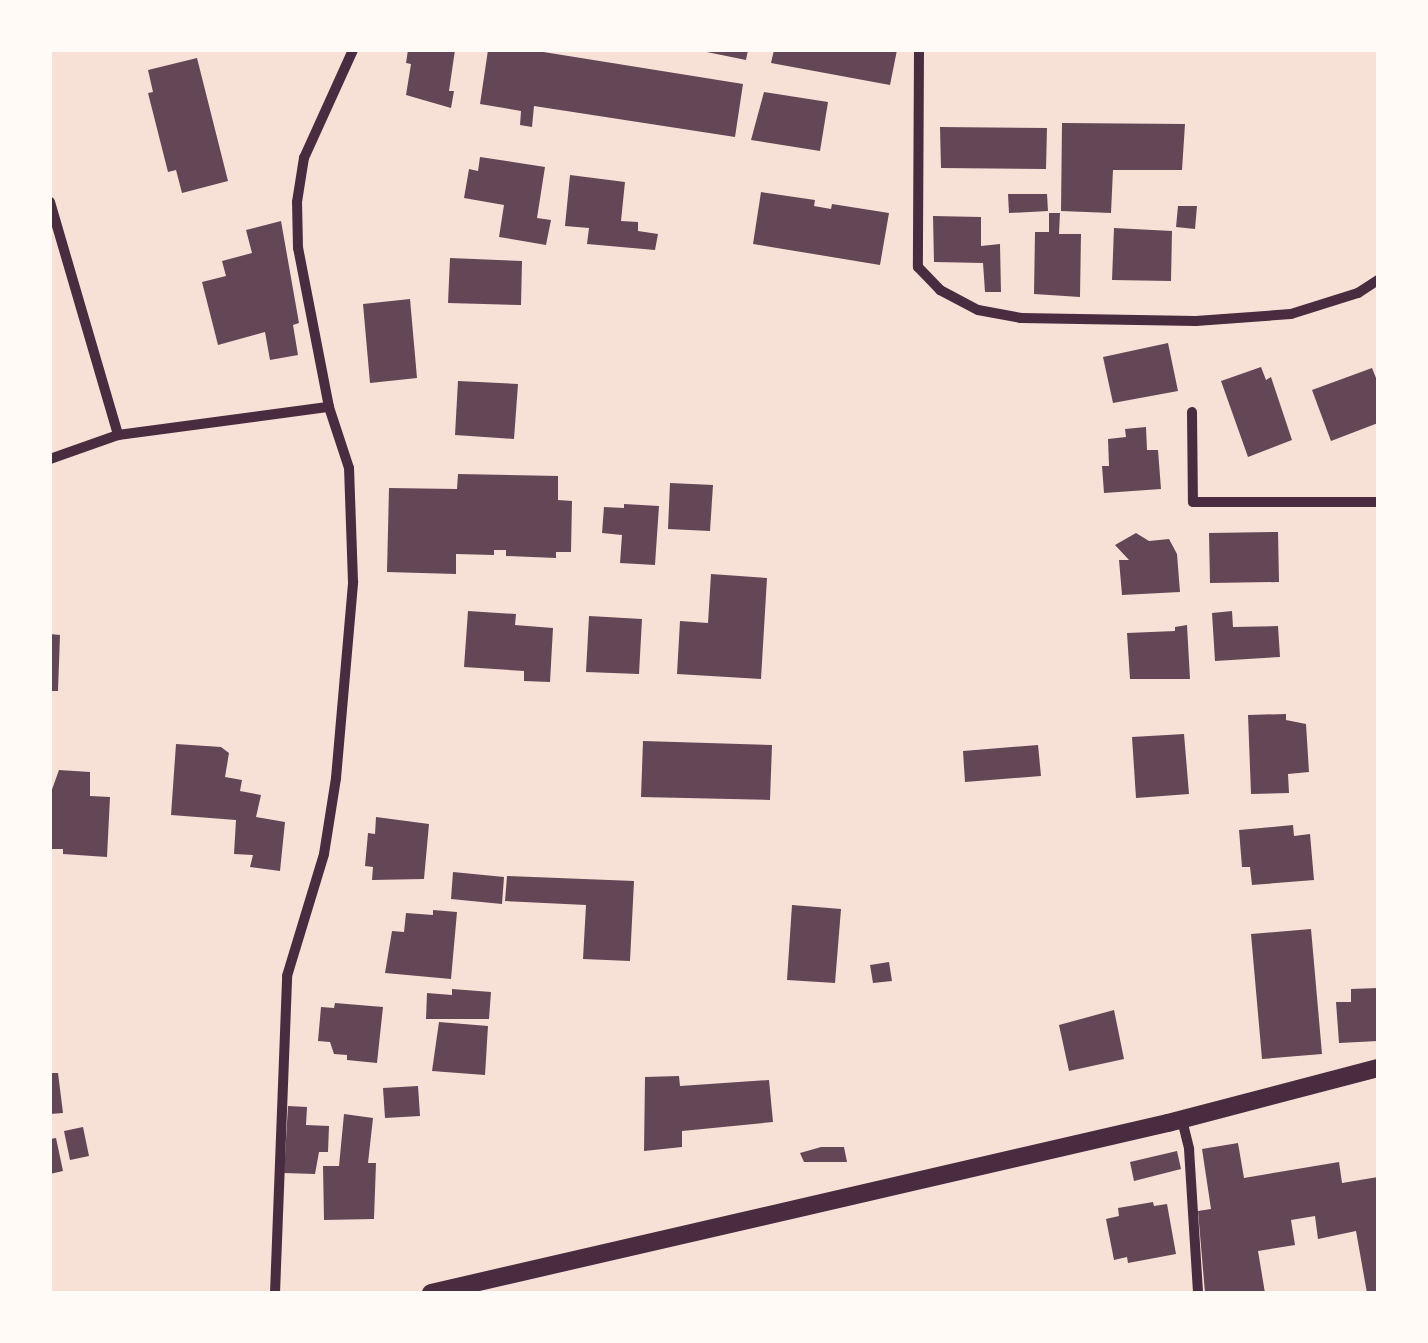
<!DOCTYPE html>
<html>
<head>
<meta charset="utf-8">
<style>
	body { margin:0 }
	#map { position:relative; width:1428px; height:1343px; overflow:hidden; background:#f7e1d7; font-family:"Nunito Sans",sans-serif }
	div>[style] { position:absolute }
	.building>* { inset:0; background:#644757 }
	.minor>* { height:10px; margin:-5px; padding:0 5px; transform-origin:5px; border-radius:5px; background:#4a2c40 }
	.tertiary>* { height:18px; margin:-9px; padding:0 9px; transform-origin:9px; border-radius:9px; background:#4a2c40 }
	span { translate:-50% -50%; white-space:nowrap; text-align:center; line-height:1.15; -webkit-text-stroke:10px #fffaf5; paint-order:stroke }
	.frame { position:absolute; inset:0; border:52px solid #fffaf5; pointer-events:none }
</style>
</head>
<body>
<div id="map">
	<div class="building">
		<div style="clip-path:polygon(408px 50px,455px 50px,449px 91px,454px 91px,451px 108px,406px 95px,411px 64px,406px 63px)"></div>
		<div style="clip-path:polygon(488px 50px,531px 50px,743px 84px,735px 137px,534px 106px,532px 127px,520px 125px,521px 111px,480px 104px)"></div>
		<div style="clip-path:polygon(697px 50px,748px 50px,746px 60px)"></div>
		<div style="clip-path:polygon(774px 50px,897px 50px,890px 85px,771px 63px)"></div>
		<div style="clip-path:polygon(197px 58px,228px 181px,182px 193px,176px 170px,168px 172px,148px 93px,153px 92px,148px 70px)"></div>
		<div style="clip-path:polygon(764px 92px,828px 102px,820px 151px,751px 140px)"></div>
		<div style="clip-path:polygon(1062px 123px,1185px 124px,1182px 170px,1113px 170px,1111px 213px,1061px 211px)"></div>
		<div style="clip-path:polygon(940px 127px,1047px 128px,1046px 169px,941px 168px)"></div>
		<div style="clip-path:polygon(480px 157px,545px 167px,537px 218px,551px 220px,546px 245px,499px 237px,504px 205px,464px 198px,469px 169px,478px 171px)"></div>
		<div style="clip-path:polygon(570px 175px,625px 182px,621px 221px,638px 222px,638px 231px,658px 234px,655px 250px,587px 244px,589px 228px,565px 226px)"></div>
		<div style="clip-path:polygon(761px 192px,815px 200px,814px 206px,831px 209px,832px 204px,889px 213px,880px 265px,753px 244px)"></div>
		<div style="clip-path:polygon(1008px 194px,1047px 194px,1048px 211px,1009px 213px)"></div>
		<div style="clip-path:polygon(1178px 206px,1197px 206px,1195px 229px,1176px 227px)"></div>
		<div style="clip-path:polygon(1049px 213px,1060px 213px,1059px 234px,1081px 234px,1080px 297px,1034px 294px,1035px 232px,1049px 232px)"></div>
		<div style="clip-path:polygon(933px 216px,981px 217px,981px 246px,1000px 244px,1001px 292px,985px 292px,983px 263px,934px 262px)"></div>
		<div style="clip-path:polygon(281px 221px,299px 323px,293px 325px,298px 355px,270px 360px,265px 332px,218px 345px,202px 282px,226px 276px,222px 261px,252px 253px,246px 230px)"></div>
		<div style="clip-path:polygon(1114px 228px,1172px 231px,1171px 281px,1112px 280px)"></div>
		<div style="clip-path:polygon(450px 258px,522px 261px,521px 305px,448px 303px)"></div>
		<div style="clip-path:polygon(410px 299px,417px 378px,370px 383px,363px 304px)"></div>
		<div style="clip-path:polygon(1168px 343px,1178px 391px,1113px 403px,1103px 357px)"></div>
		<div style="clip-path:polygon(1261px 367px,1266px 380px,1271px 377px,1292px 440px,1248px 457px,1221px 381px)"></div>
		<div style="clip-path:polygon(1372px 368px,1378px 383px,1378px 423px,1331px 441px,1312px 390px)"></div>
		<div style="clip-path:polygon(458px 381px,518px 384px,514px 439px,455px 435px)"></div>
		<div style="clip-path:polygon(1146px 427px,1147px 450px,1158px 450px,1161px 489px,1104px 493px,1102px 466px,1109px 466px,1108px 439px,1126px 437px,1125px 429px)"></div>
		<div style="clip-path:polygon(458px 474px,558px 476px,558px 500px,572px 501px,571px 552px,556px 552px,556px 558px,506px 556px,506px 550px,494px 550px,494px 555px,456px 554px,456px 574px,387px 572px,389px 488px,457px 489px)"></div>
		<div style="clip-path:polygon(670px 483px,713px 485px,710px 531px,668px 529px)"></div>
		<div style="clip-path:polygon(624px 504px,659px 506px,655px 565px,620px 563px,622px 535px,602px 533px,604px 507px,624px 508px)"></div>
		<div style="clip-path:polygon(1278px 532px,1279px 582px,1210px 583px,1209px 533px)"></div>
		<div style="clip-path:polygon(1136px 533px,1149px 541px,1169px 539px,1177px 554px,1180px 592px,1122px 595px,1119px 560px,1129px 560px,1115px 545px)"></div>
		<div style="clip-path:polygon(711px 574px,767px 578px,761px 679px,677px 674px,680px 621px,708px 623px)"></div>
		<div style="clip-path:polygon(468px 611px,516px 614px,515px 625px,553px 628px,550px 682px,524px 681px,524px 671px,464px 667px)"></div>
		<div style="clip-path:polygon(1232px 611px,1233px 627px,1278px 626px,1280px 657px,1215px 661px,1212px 613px)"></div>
		<div style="clip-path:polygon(589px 616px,642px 619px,639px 674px,586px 672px)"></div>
		<div style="clip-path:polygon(1187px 625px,1190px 679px,1130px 679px,1127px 633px,1175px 631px,1175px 627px)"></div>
		<div style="clip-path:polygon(50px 634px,60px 635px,58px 691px,50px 691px)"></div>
		<div style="clip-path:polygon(1286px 714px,1286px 720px,1306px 724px,1309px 772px,1288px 774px,1289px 793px,1251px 794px,1248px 715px)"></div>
		<div style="clip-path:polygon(1184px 734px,1189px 794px,1136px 798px,1132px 737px)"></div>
		<div style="clip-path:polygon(643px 741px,772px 745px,770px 800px,641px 797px)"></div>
		<div style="clip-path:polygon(176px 744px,221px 747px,229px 753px,225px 777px,242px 780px,240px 791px,261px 795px,256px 817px,285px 822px,280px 871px,250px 867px,253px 855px,234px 854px,236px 820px,171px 815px)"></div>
		<div style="clip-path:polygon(1038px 745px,1041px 776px,965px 782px,963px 751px)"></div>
		<div style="clip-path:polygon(59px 770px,90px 772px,90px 796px,110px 797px,107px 857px,63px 854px,63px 849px,50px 849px,50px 795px)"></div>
		<div style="clip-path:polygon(376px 817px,429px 824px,424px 879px,372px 880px,373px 867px,365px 866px,368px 833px,375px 834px)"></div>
		<div style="clip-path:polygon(1293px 825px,1294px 836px,1310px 834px,1314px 880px,1252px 885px,1250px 867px,1242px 867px,1239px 830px)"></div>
		<div style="clip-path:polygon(453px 872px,504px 877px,502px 904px,451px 899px)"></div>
		<div style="clip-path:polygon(507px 876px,634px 881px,630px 961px,583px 959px,586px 905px,505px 901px)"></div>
		<div style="clip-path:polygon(792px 905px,841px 909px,835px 983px,787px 980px)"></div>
		<div style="clip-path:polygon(433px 910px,457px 912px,451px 979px,385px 973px,392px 931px,404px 932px,406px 913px,433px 915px)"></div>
		<div style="clip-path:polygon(1311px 929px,1322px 1054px,1262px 1059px,1251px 934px)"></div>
		<div style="clip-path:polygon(889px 962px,892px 981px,873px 983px,870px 965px)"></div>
		<div style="clip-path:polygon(1378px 988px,1378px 1041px,1339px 1043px,1336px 1002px,1351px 1002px,1351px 989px)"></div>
		<div style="clip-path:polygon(452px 989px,491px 992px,489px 1019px,426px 1019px,427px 993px,452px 995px)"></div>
		<div style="clip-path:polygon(335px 1003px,383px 1007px,377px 1063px,347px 1060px,347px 1055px,334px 1054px,330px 1042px,318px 1041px,321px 1007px,334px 1008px)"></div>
		<div style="clip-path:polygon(1114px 1010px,1124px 1059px,1069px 1071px,1059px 1025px)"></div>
		<div style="clip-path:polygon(439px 1022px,488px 1026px,485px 1075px,432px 1071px)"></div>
		<div style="clip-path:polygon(50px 1073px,58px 1073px,63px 1113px,50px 1114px)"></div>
		<div style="clip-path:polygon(679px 1076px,680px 1086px,769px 1080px,773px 1122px,682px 1131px,682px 1147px,644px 1151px,645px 1077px)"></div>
		<div style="clip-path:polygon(418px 1086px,420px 1116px,385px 1118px,383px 1088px)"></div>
		<div style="clip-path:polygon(288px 1106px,307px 1107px,306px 1125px,329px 1126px,328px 1152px,319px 1152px,315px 1174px,284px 1173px)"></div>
		<div style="clip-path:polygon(344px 1114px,373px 1118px,368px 1163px,376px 1163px,374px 1219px,324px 1220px,323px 1166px,339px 1166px)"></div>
		<div style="clip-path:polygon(83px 1127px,89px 1156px,70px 1160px,64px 1131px)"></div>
		<div style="clip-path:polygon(56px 1138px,63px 1171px,50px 1174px,50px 1139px)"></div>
		<div style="clip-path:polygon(1238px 1143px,1244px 1178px,1339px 1162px,1342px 1183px,1378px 1177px,1378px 1293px,1367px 1293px,1356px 1231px,1318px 1239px,1315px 1216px,1291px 1220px,1295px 1245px,1258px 1251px,1265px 1293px,1205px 1293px,1198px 1211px,1211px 1209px,1202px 1149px)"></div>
		<div style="clip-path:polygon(821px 1147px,844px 1147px,847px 1162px,804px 1162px,800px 1153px)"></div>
		<div style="clip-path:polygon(1177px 1151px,1181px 1169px,1134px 1181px,1130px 1162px)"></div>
		<div style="clip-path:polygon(1153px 1202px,1154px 1206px,1167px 1204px,1176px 1254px,1128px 1263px,1127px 1257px,1114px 1260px,1106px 1219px,1119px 1216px,1118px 1208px)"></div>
	</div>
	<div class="minor">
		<div style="left:919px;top:50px;width:217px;rotate:90.3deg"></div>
		<div style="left:918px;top:267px;width:32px;rotate:46deg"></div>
		<div style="left:940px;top:290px;width:43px;rotate:27.8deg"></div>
		<div style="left:978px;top:310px;width:44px;rotate:10.5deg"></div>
		<div style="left:1021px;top:318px;width:175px;rotate:1deg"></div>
		<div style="left:1196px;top:321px;width:95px;rotate:-4.2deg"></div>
		<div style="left:1291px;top:314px;width:70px;rotate:-17.4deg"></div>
		<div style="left:1358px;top:293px;width:24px;rotate:-33deg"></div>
		<div style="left:50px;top:202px;width:243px;rotate:73.7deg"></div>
		<div style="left:1192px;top:412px;width:90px;rotate:89.4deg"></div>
		<div style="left:1193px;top:502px;width:185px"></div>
		<div style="left:50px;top:459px;width:72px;rotate:-19.4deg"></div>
		<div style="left:118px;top:435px;width:213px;rotate:-7.6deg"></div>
		<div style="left:1182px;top:1120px;width:30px;rotate:76deg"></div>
		<div style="left:1189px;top:1149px;width:144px;rotate:86.4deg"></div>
		<div style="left:275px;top:1293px;width:317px;rotate:-87.8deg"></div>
		<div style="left:287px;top:976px;width:127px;rotate:-73.1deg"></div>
		<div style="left:324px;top:854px;width:77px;rotate:-81deg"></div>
		<div style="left:336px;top:778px;width:197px;rotate:-85deg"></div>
		<div style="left:353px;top:582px;width:114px;rotate:-92deg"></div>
		<div style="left:349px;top:468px;width:64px;rotate:-108.2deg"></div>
		<div style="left:329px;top:407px;width:162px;rotate:-101deg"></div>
		<div style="left:298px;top:248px;width:46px;rotate:-91.2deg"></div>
		<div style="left:297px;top:202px;width:45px;rotate:-81deg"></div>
		<div style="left:304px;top:158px;width:119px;rotate:-65.6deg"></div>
	</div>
	<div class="tertiary">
		<div style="left:431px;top:1293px;width:756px;rotate:-12.99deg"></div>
		<div style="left:1168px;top:1123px;width:217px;rotate:-14.7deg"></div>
	</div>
	<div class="frame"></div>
</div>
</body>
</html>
